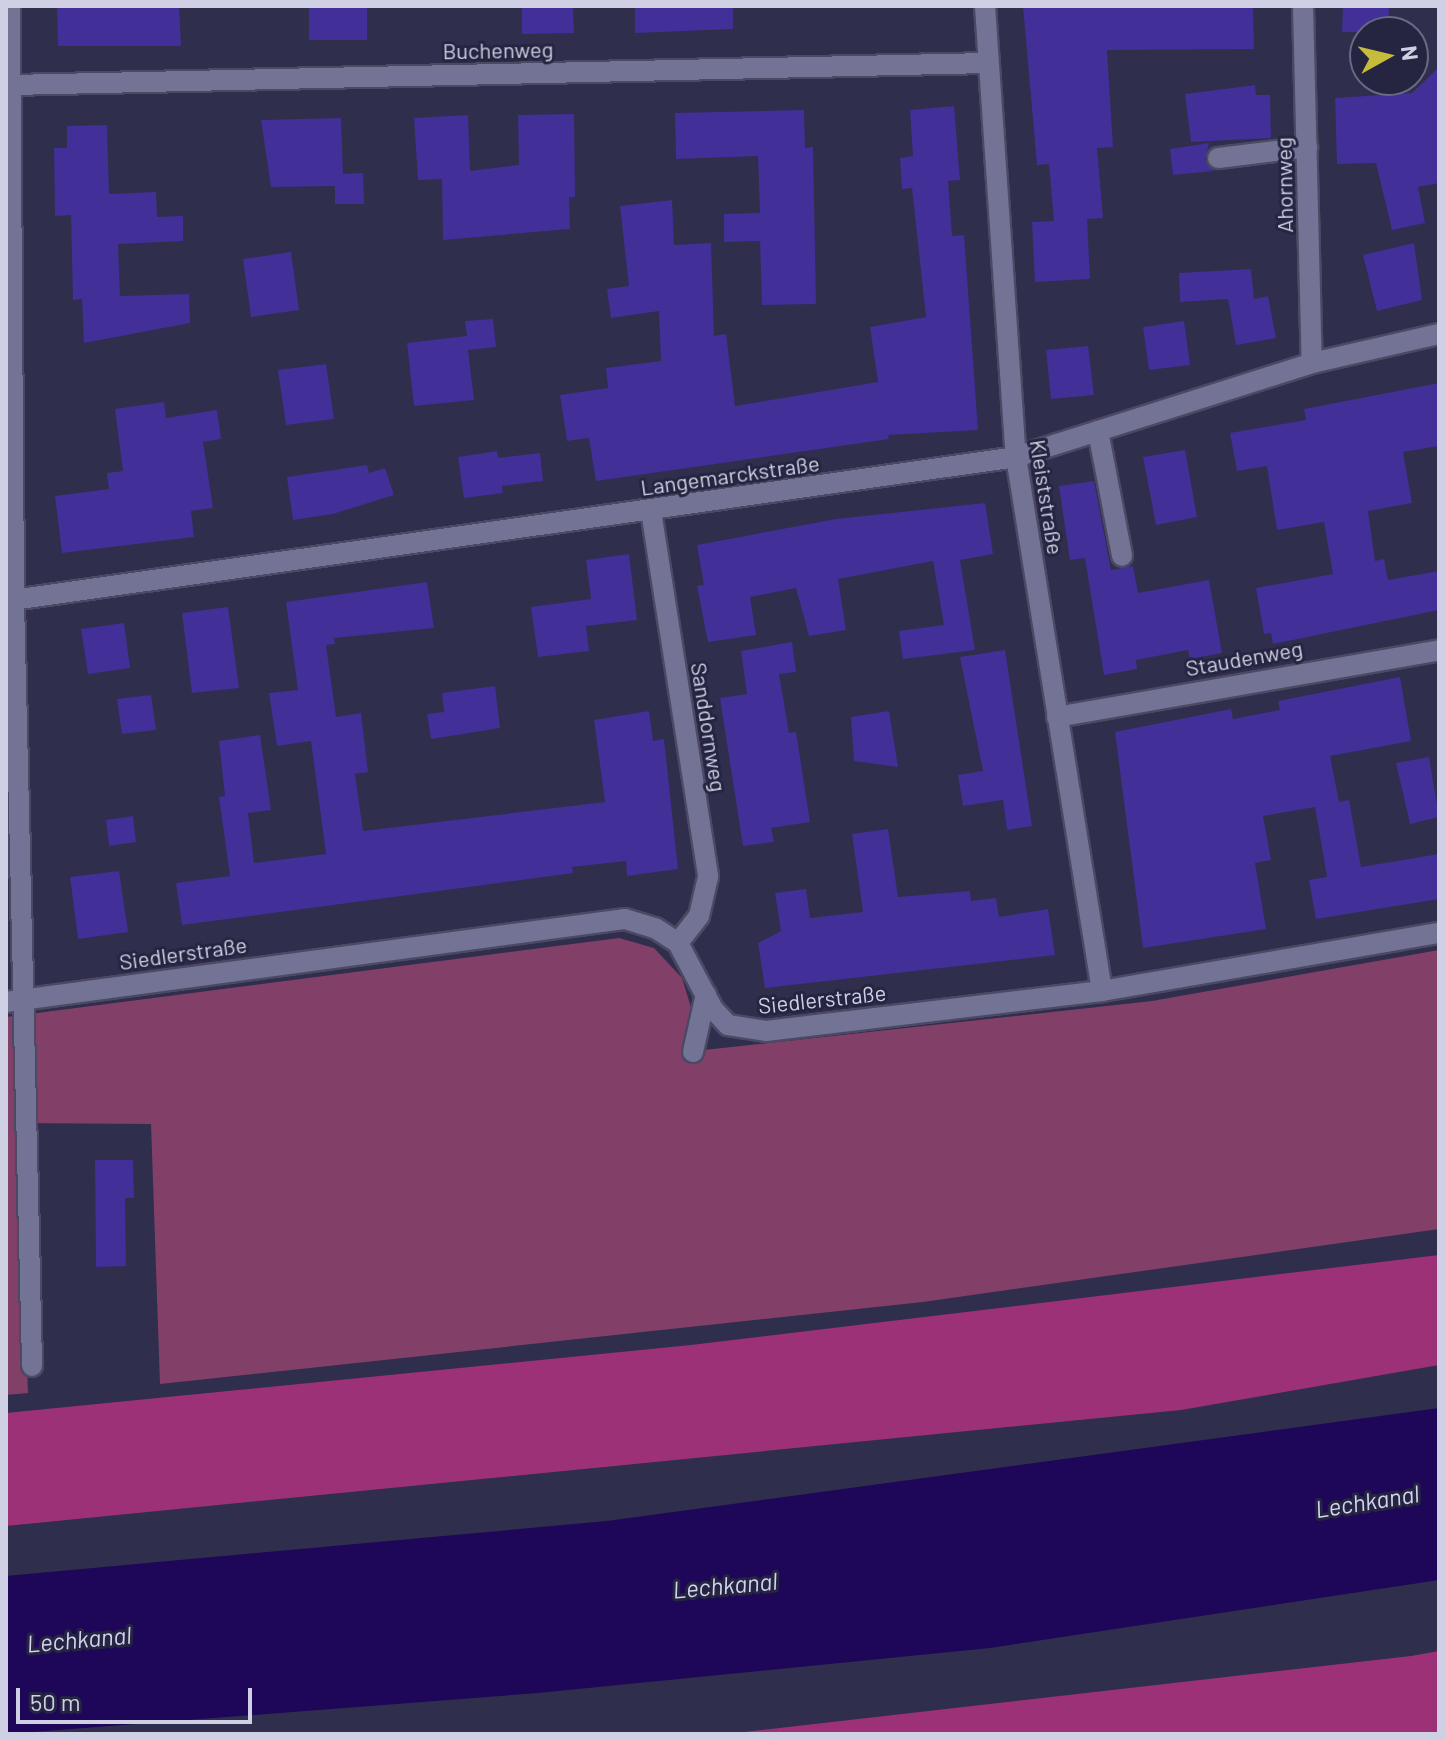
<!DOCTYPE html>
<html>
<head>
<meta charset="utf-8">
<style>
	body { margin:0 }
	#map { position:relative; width:1445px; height:1740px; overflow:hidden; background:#2f2e4c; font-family:Barlow,sans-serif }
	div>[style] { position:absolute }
	.green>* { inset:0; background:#823f68 }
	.forest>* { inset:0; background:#9d3177 }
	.water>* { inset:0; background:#1e0658 }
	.building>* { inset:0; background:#422f97 }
	.roads { filter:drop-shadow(2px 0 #4b4963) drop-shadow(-2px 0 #4b4963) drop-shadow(0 2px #4b4963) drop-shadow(0 -2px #4b4963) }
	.minor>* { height:20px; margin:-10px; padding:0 10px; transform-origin:10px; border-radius:10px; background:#737396 }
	span { translate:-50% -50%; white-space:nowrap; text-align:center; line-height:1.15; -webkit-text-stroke:6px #252441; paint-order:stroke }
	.street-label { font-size:22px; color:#cfd0e3 }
	.water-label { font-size:24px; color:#d2d3ee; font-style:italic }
	.frame { position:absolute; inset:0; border:8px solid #cfd0e3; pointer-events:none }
	.north { position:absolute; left:1349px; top:16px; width:80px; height:80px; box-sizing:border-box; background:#252441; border:2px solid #696982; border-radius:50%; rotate:82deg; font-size:22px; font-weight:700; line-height:32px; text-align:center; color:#cfd0e3 }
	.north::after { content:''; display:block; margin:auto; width:28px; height:36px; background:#c6bc3c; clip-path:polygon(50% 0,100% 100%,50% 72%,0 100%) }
	.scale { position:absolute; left:16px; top:1688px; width:236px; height:36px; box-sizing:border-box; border:4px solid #cfd0e3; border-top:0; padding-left:10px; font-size:24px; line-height:28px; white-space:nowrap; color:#cfd0e3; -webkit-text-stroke:6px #252441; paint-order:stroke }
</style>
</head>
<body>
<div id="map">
	<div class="green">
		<div style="clip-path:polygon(619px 938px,654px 948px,682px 978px,704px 1050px,1152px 1001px,1439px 950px,1439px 1229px,923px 1302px,160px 1384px,151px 1124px,18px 1123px,28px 1393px,6px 1395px,6px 1017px)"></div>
	</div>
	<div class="forest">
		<div style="clip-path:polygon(1439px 1255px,1439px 1365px,1181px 1410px,6px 1526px,6px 1413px,691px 1345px)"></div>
		<div style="clip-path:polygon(1439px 1651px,1439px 1734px,726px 1734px,1411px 1656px)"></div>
	</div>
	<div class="water">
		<div style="clip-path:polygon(1439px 1408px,1439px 1580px,990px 1648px,538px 1693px,6px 1734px,6px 1576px,607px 1521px)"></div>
	</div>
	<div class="building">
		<div style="clip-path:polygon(57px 6px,179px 6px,181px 46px,58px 46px)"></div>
		<div style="clip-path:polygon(309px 6px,367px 6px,367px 40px,309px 40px)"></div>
		<div style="clip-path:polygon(522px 6px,573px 6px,574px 33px,522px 34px)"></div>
		<div style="clip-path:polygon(635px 6px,733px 6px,733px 29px,635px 33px)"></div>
		<div style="clip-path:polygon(1023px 6px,1253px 6px,1254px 49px,1107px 50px,1113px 147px,1097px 148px,1103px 218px,1087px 219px,1090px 279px,1035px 282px,1032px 222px,1054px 221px,1049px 164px,1037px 165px)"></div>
		<div style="clip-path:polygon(1343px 6px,1389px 6px,1388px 32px,1342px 32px)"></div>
		<div style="clip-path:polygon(1439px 67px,1439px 183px,1418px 187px,1425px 223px,1392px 230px,1376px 163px,1337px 164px,1335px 98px,1412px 93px)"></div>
		<div style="clip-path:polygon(1255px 85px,1256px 95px,1270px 95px,1271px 138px,1191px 142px,1185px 94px)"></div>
		<div style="clip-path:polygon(954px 106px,960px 180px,948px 181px,952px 236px,964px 235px,978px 430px,888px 435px,889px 439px,596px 481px,589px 438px,567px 441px,560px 395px,608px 388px,606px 368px,661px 361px,659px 311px,611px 318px,607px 289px,629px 286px,620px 206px,672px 200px,674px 245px,711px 243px,714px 336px,726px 334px,735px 406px,878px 382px,870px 327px,926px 317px,912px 188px,902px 189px,900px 158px,913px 156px,910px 110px)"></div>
		<div style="clip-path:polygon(804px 110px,805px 148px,813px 147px,816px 304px,762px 305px,760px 241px,724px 242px,724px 214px,760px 213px,758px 156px,676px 159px,675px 113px)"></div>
		<div style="clip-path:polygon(574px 114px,575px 197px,569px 197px,570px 229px,443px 240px,442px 179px,418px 180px,414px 118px,468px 115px,470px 171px,519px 165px,518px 115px)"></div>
		<div style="clip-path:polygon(341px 118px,343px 174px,363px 173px,364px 204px,335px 204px,335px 186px,271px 187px,261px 120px)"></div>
		<div style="clip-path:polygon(107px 125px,109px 194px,156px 192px,157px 217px,183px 216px,183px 241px,118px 244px,120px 296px,189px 294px,190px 323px,84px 343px,82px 299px,73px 300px,71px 215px,55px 216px,54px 148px,67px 148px,67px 126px)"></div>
		<div style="clip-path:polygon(1209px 143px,1205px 160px,1214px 171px,1173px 175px,1170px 149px)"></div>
		<div style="clip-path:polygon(1414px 243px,1422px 300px,1377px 311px,1363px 255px)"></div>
		<div style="clip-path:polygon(291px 252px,299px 310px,251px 317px,243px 259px)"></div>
		<div style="clip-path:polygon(1251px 269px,1254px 299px,1268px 296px,1276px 338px,1236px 345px,1228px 299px,1180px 302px,1179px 273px)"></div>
		<div style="clip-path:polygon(493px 319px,496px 347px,468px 350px,474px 400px,414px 406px,407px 343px,467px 336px,465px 321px)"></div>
		<div style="clip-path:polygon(1184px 321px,1190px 365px,1149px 370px,1143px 327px)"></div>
		<div style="clip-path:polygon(1088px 346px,1094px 395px,1051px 399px,1046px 350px)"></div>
		<div style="clip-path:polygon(326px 364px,334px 419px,286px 425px,278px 370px)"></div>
		<div style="clip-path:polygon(1439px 383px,1439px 446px,1403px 452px,1412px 503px,1368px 511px,1375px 561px,1384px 559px,1388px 580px,1439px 571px,1439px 610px,1273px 644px,1271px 633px,1264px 634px,1256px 588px,1333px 574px,1324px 522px,1277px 530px,1267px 466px,1237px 471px,1230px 433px,1306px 420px,1304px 409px)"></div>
		<div style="clip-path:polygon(164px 402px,166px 418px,217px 410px,221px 439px,203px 442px,213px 508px,191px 511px,194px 537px,62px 553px,55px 496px,109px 489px,107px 473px,123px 471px,115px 409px)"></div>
		<div style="clip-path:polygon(1185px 450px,1197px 517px,1156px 525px,1143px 457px)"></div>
		<div style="clip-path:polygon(497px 451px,498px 458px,540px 453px,543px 481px,502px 486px,503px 493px,464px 498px,458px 457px)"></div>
		<div style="clip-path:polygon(367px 465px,369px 473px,385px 468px,394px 495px,333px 514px,293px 520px,287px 477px)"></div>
		<div style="clip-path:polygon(1094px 481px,1111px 570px,1133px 566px,1138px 593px,1209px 580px,1222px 653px,1190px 659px,1188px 650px,1136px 660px,1137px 669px,1104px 675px,1085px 558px,1070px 560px,1059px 486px)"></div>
		<div style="clip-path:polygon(985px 503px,993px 554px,960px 560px,975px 650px,903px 659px,899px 631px,944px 625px,933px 561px,838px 579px,846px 630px,809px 636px,796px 588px,750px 597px,756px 635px,708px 642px,697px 586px,704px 585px,697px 545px,836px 519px)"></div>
		<div style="clip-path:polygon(629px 554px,637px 620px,586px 626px,589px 651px,538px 657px,531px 607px,591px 599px,586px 560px)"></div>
		<div style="clip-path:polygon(427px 582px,434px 628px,334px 638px,335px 644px,326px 645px,336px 717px,361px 713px,368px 772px,355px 774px,363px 831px,605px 802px,594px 720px,649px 711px,653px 741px,664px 739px,678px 869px,627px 876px,626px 861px,572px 867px,573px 873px,182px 925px,176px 883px,230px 876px,219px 797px,225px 796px,219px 741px,260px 735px,271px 810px,248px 813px,254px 863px,326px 854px,311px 741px,277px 746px,269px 693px,298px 690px,286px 602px)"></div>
		<div style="clip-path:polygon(228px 607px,239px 688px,192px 693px,182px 613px)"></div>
		<div style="clip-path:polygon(124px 623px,130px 668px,88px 674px,81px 629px)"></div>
		<div style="clip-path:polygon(792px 642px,796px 672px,779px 674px,789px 733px,796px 732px,810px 822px,771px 828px,774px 842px,743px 846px,720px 698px,747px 694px,741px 651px)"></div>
		<div style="clip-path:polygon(1005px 650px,1032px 826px,1007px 830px,1003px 800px,963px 806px,958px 775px,983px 771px,960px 657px)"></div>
		<div style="clip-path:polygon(1400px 677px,1411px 741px,1330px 756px,1339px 802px,1349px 800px,1361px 867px,1439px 854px,1439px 899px,1316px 919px,1309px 880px,1327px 877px,1315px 807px,1263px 816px,1271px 860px,1255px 863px,1266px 929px,1143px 948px,1115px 732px,1231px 709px,1233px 719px,1280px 710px,1278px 701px)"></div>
		<div style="clip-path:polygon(495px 686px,500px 728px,431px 739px,427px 714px,444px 712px,442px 693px)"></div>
		<div style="clip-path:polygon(151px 695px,156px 730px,122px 734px,117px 699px)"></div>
		<div style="clip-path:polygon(889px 711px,898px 767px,854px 761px,851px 717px)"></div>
		<div style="clip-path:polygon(1429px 757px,1439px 817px,1410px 824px,1396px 763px)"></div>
		<div style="clip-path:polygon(133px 816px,136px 842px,109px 846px,106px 820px)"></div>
		<div style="clip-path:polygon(888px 829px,898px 897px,970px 891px,971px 901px,996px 898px,999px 917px,1048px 909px,1055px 955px,765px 988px,758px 943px,781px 931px,775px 893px,806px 889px,810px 918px,863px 912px,852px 834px)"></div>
		<div style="clip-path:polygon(119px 871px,128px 932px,78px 939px,70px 877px)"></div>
		<div style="clip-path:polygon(95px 1160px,133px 1160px,134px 1198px,125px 1198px,126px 1266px,96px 1267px)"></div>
	</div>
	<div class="roads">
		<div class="minor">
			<div style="left:10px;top:6px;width:594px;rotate:89.61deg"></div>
			<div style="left:14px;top:600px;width:766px;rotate:88.65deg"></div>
			<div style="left:985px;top:6px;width:452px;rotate:86.1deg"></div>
			<div style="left:1016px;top:457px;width:541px;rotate:80.85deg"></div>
			<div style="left:1303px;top:6px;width:357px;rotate:88.6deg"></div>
			<div style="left:11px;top:85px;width:976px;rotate:-1.29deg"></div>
			<div style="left:1218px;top:158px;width:90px;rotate:-7deg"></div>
			<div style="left:1098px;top:431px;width:127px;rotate:79.1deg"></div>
			<div style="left:651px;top:511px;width:370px;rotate:81.1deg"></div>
			<div style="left:708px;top:877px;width:40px;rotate:103deg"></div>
			<div style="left:699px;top:916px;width:34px;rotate:128deg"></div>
			<div style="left:6px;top:601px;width:1020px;rotate:-8.11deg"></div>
			<div style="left:1016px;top:457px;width:311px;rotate:-17.6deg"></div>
			<div style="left:1312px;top:363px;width:130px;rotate:-12.9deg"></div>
			<div style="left:1057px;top:717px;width:388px;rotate:-9.9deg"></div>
			<div style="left:6px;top:1002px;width:625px;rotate:-7.64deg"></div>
			<div style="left:625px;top:919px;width:31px;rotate:17deg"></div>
			<div style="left:655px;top:928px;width:27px;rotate:33deg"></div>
			<div style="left:678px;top:943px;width:75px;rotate:62.1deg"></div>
			<div style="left:713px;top:1009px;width:22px;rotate:47deg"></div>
			<div style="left:728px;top:1025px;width:38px;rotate:9deg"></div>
			<div style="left:766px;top:1031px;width:338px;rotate:-6.8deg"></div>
			<div style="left:1102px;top:991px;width:342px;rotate:-9.8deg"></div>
			<div style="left:693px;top:1052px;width:59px;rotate:-77.4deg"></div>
		</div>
	</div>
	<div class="street-label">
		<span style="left:498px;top:50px;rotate:-1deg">Buchenweg</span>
		<span style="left:1284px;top:185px;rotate:-91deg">Ahornweg</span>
		<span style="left:730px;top:475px;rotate:-8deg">Langemarckstraße</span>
		<span style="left:1047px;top:497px;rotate:81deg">Kleiststraße</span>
		<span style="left:1244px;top:658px;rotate:-10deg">Staudenweg</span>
		<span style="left:709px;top:727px;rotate:81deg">Sanddornweg</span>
		<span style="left:183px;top:953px;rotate:-8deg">Siedlerstraße</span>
		<span style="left:822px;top:999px;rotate:-6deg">Siedlerstraße</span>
	</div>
	<div class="water-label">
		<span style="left:1367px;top:1501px;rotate:-9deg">Lechkanal</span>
		<span style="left:725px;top:1585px;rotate:-5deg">Lechkanal</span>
		<span style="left:79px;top:1639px;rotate:-5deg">Lechkanal</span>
	</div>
	<div class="frame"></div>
	<div class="north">N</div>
	<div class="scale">50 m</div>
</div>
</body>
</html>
